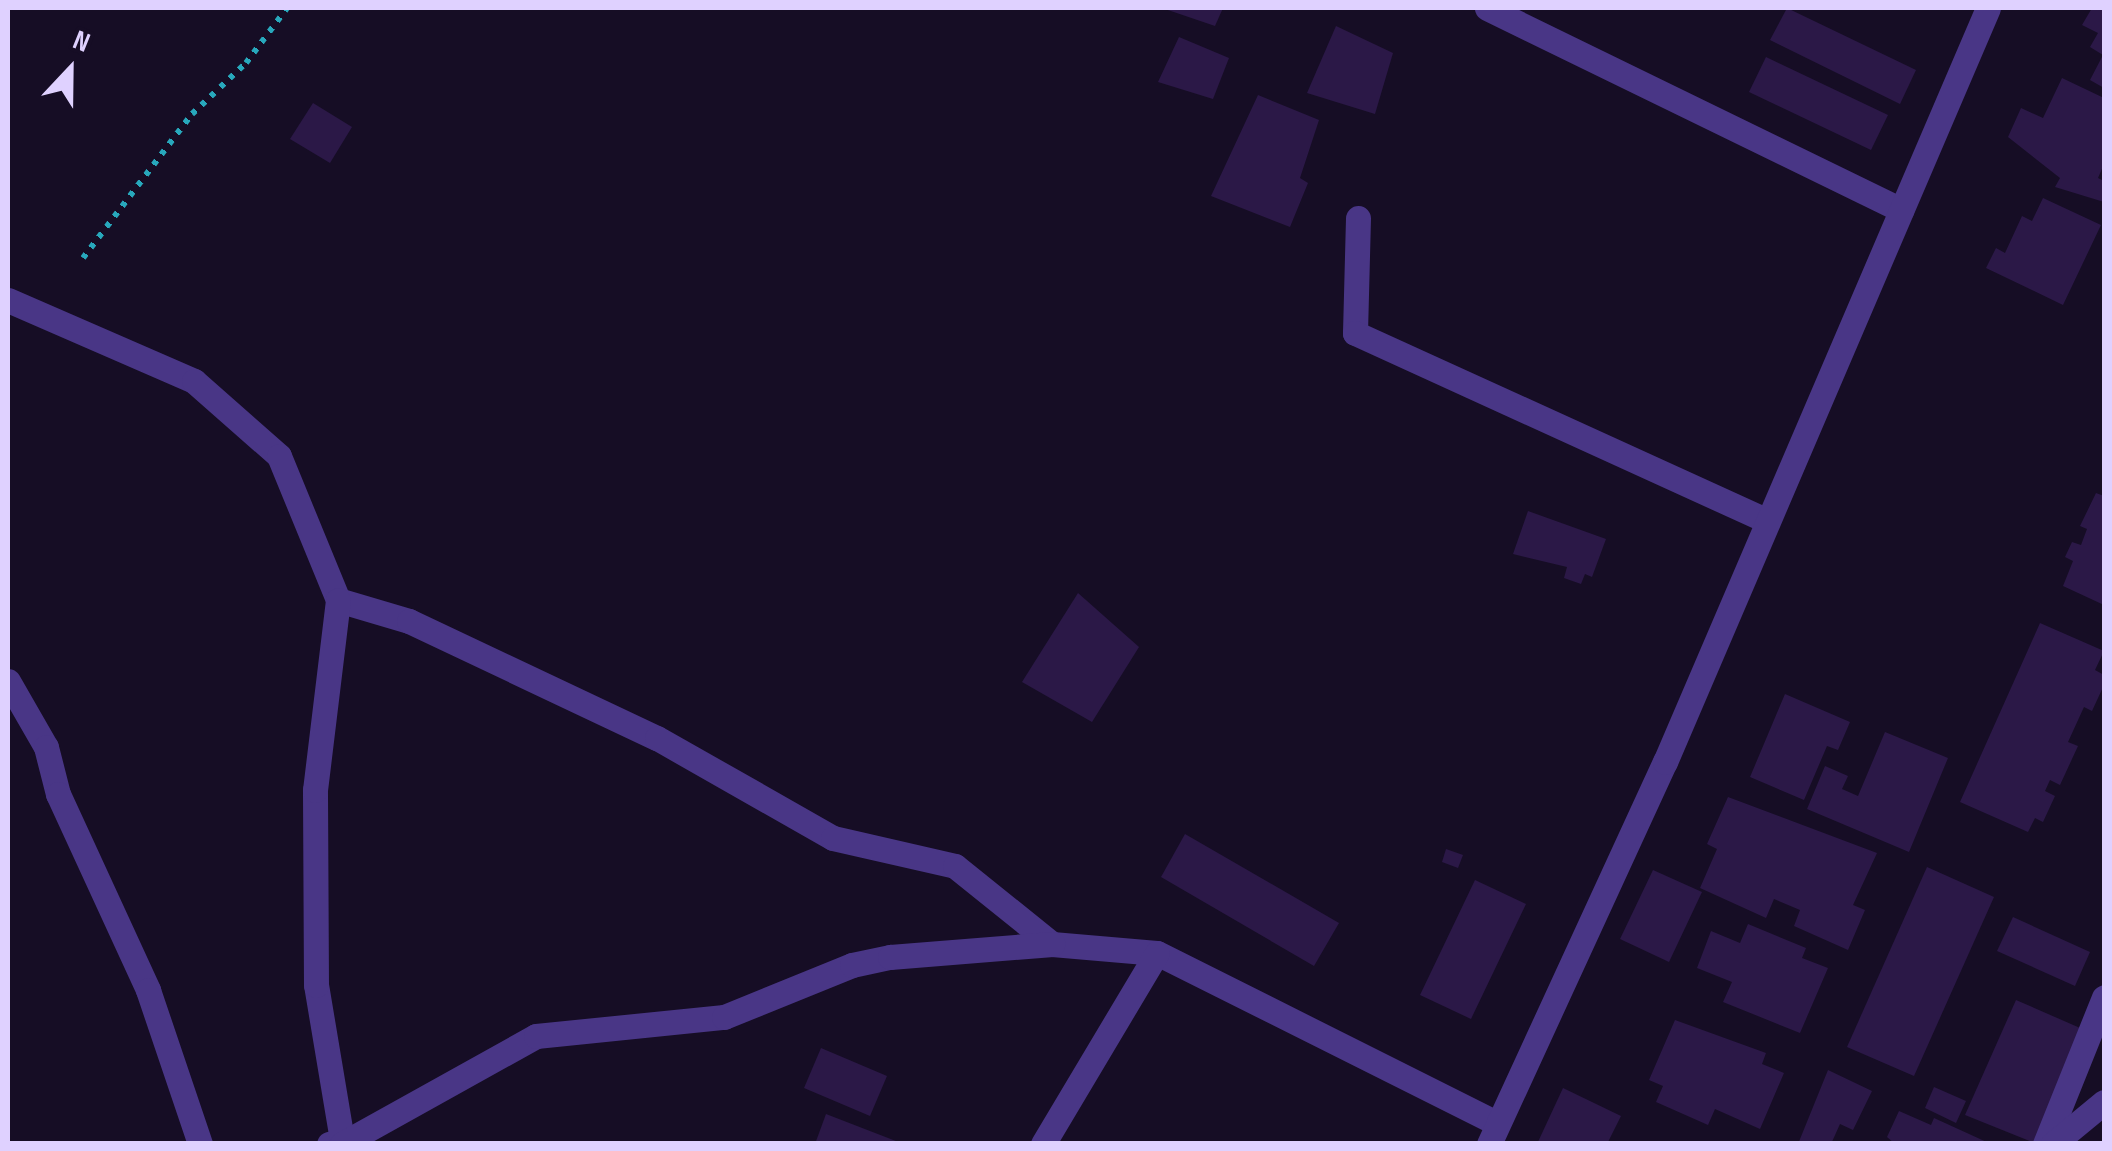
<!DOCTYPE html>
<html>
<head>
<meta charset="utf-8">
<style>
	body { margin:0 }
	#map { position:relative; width:2112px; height:1151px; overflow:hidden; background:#160d25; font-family:"Sofia Sans Condensed",sans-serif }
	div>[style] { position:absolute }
	.building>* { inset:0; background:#2b1847 }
	.path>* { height:6px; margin-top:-3px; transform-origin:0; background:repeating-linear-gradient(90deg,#28a8bc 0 5px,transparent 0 13px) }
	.minor>* { height:25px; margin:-12.5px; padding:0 12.5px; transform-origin:12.5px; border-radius:12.5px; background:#493686 }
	span { translate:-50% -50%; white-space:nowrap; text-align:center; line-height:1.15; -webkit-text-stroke:10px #160d25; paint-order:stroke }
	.frame { position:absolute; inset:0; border:10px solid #dfd1ff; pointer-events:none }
	.north { position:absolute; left:20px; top:20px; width:100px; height:100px; -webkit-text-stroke:8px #160d25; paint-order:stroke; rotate:22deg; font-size:28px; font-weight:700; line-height:40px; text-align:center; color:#dfd1ff }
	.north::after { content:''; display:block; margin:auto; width:35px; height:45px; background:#dfd1ff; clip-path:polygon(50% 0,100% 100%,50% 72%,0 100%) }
</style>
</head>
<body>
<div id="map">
	<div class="building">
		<div style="clip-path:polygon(1162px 8px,1223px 8px,1215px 26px)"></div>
		<div style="clip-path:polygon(1787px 8px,1916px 70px,1900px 104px,1770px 40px)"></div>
		<div style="clip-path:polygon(2092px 8px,2104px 8px,2104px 88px,2090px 80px,2103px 55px,2090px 47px,2098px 33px,2082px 25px)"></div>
		<div style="clip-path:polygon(1336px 26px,1393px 53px,1375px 114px,1307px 93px)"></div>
		<div style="clip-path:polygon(1179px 37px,1229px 58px,1213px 99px,1158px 82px)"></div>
		<div style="clip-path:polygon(1766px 57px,1888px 115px,1871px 150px,1749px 92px)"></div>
		<div style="clip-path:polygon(2062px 78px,2104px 98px,2104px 164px,2098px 178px,2104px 181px,2104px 202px,2055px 187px,2060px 178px,2008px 137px,2021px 108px,2043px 118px)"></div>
		<div style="clip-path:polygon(1258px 95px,1319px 120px,1300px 178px,1308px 183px,1290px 227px,1211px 196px)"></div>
		<div style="clip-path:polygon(313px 103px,352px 127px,330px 163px,290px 139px)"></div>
		<div style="clip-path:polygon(2043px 198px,2101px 225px,2063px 305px,1986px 268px,1996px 248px,2005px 253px,2022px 216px,2032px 221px)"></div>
		<div style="clip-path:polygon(2096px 493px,2104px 496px,2104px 605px,2063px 586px,2073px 561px,2065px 557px,2072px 542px,2081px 545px,2087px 529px,2080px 526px)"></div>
		<div style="clip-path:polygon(1528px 511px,1606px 539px,1592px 577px,1585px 574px,1581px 584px,1564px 578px,1567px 567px,1513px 554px)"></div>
		<div style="clip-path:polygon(1078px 593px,1139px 647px,1092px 722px,1022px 682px)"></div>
		<div style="clip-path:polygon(2040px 623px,2104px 651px,2095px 670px,2104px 675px,2104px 685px,2092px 711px,2084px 707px,2068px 742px,2078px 746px,2060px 785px,2050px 780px,2045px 791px,2055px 796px,2043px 822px,2035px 818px,2028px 832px,1960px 802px)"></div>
		<div style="clip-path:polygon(1785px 694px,1850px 722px,1838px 750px,1827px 746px,1804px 800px,1750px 777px)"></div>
		<div style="clip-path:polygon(1885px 732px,1948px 758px,1909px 852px,1807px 809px,1825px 766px,1848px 776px,1842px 789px,1858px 796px)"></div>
		<div style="clip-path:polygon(1728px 797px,1877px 853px,1853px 905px,1865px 910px,1848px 950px,1794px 926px,1800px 910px,1774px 899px,1766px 918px,1700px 888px,1717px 849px,1707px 844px)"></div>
		<div style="clip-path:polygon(1185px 834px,1339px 923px,1314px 966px,1161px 877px)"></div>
		<div style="clip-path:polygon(1446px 849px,1463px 855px,1458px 868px,1442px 862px)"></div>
		<div style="clip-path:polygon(1927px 867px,1994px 897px,1914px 1076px,1847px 1047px)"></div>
		<div style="clip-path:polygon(1653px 870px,1702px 892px,1669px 962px,1620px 939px)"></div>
		<div style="clip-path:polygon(1475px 880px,1526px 904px,1471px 1019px,1420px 995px)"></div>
		<div style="clip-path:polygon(2013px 917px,2090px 952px,2075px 986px,1997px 951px)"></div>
		<div style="clip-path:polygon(1748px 924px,1806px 948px,1802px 958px,1828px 968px,1800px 1033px,1723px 1002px,1732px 982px,1697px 968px,1711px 931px,1740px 943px)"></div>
		<div style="clip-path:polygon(2016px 1000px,2087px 1031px,2037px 1144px,1965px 1115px)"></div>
		<div style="clip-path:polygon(1675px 1020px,1766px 1053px,1762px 1064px,1784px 1073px,1760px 1129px,1715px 1109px,1708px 1125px,1656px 1102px,1663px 1086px,1649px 1080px)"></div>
		<div style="clip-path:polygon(821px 1048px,887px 1076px,870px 1116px,804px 1088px)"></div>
		<div style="clip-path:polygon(1828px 1070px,1872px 1091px,1853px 1130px,1840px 1124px,1831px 1144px,1798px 1144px)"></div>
		<div style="clip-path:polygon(1934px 1087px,1966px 1101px,1956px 1123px,1925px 1108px)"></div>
		<div style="clip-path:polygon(1563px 1088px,1621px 1116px,1607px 1144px,1537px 1144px)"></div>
		<div style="clip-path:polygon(1899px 1111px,1931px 1125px,1934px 1118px,1991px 1144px,1895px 1144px,1887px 1137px)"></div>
		<div style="clip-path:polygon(826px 1114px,901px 1143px,901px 1144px,815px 1144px)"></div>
	</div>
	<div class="path">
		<div style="left:83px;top:258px;width:181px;rotate:-52.9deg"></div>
		<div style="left:192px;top:114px;width:74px;rotate:-43.4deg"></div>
		<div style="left:246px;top:63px;width:69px;rotate:-53.3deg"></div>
	</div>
	<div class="minor">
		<div style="left:1487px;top:8px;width:461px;rotate:26deg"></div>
		<div style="left:1358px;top:218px;width:115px;rotate:91.5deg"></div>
		<div style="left:1355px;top:333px;width:452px;rotate:24.5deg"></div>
		<div style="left:8px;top:300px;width:203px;rotate:23.5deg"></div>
		<div style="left:194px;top:381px;width:113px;rotate:41.4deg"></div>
		<div style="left:279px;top:456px;width:156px;rotate:67.7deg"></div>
		<div style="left:338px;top:600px;width:74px;rotate:16.5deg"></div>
		<div style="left:409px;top:621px;width:274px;rotate:25.3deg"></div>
		<div style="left:657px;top:738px;width:202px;rotate:29.6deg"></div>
		<div style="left:833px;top:838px;width:125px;rotate:12.9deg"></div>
		<div style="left:955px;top:866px;width:124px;rotate:38.8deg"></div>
		<div style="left:1052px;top:944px;width:105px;rotate:4.9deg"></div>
		<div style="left:1157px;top:953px;width:381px;rotate:26.6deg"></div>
		<div style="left:8px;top:681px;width:76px;rotate:60.1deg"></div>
		<div style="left:46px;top:747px;width:49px;rotate:75.7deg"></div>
		<div style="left:58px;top:794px;width:216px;rotate:65.3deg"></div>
		<div style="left:148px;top:990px;width:163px;rotate:71.3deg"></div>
		<div style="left:329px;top:1144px;width:14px;rotate:-17deg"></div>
		<div style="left:342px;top:1140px;width:157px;rotate:-99.5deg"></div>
		<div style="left:316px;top:985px;width:195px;rotate:-90.3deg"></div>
		<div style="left:315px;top:790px;width:191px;rotate:-83.1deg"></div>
		<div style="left:342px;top:1144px;width:222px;rotate:-29.1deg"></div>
		<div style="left:536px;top:1036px;width:189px;rotate:-5.8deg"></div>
		<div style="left:724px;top:1017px;width:138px;rotate:-22.1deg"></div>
		<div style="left:852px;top:965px;width:39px;rotate:-12deg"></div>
		<div style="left:890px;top:957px;width:163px;rotate:-4.6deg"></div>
		<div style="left:1043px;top:1144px;width:222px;rotate:-59.2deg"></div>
		<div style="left:1489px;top:1144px;width:421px;rotate:-65.3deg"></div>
		<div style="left:1665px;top:762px;width:820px;rotate:-66.81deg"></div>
		<div style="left:2045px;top:1144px;width:158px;rotate:-68.1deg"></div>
		<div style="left:2053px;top:1144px;width:66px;rotate:-39.5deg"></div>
	</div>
	<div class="frame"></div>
	<div class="north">N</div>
</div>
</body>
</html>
